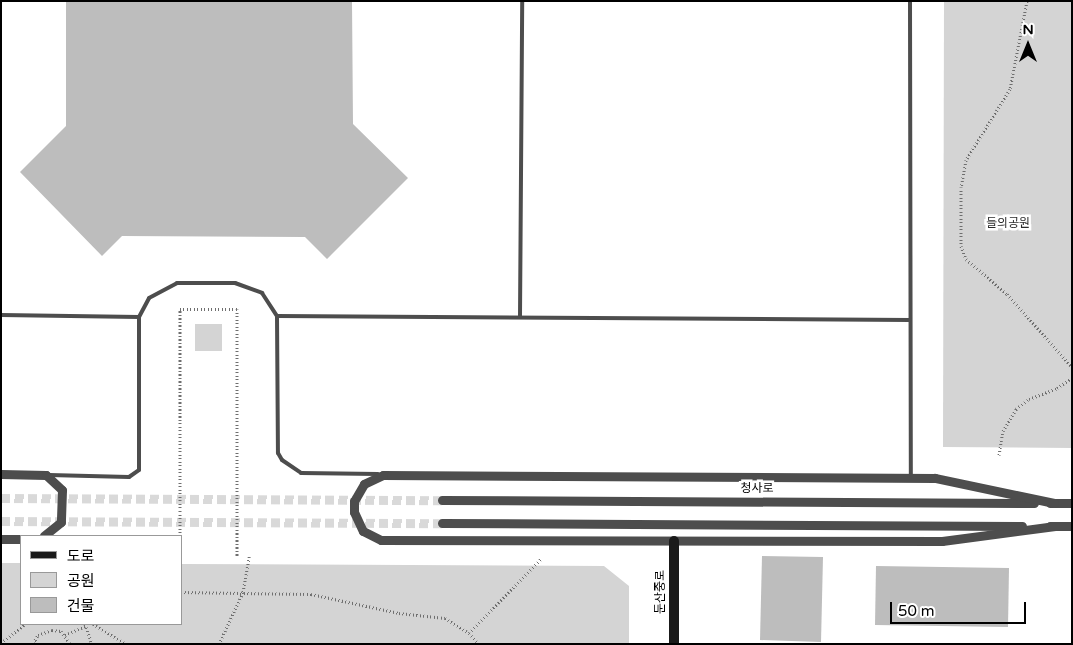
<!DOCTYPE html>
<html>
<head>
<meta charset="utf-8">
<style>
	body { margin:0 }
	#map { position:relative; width:1073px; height:645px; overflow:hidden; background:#fff; font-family:"Varela Round","Noto Sans KR",sans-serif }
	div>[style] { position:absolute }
	.green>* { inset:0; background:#d4d4d4 }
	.building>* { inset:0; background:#bdbdbd }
	.tertiary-tunnel>* { height:9px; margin-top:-4.5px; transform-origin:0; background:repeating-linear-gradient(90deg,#d9d9d9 0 9px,transparent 0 13.5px) }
	.path>* { height:3px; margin-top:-1.5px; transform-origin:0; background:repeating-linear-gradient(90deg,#6f6f6f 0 1px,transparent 0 3.5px) }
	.service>* { height:4px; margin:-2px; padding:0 2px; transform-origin:2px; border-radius:2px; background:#4d4d4d }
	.tertiary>* { height:9px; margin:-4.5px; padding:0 4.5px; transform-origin:4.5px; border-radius:4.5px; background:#4d4d4d }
	.secondary>* { height:10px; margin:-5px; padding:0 5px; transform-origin:5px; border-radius:5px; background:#1a1a1a }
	span { translate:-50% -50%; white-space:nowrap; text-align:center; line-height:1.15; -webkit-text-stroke:5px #fff; paint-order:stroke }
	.park-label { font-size:12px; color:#2b2b2b }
	.street-label { font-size:12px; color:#000 }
	.frame { position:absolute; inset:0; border:2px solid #000; pointer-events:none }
	.legend { position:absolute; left:20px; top:535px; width:162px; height:90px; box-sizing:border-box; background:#fff; border:1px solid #999; margin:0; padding:6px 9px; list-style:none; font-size:15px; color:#000 }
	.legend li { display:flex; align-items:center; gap:10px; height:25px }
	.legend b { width:25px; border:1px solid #999 }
	.north { position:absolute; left:1003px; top:20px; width:50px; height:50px; -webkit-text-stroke:4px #fff; paint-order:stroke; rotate:0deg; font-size:14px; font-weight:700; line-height:20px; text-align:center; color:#000 }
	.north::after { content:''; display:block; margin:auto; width:18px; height:22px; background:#000; clip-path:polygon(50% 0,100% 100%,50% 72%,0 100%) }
	.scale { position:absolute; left:890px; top:602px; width:136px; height:22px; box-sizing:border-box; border:2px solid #000; border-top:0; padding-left:6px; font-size:15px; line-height:18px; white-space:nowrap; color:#000; -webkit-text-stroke:4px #fff; paint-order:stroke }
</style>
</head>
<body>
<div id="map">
	<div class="green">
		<div style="clip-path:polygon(944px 1px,1072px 1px,1072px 448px,943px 447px)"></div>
		<div style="clip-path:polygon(195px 324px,222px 324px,222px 351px,195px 351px)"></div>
		<div style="clip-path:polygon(1px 563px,21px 563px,21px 624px,181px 624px,181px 564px,604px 566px,629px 586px,629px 644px,1px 644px)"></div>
	</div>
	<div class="building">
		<div style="clip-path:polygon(66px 1px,352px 1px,353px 124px,408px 178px,327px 259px,305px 237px,122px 236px,102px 256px,20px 172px,66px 126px)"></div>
		<div style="clip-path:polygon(762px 556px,823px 557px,821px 642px,760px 640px)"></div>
		<div style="clip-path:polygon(876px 566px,1009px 568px,1008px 627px,875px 625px)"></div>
	</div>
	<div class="tertiary-tunnel">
		<div style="left:1px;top:498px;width:441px;rotate:0.3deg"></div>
		<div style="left:1px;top:521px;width:441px;rotate:0.3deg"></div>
	</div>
	<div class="path">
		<div style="left:1027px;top:1px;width:90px;rotate:100.9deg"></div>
		<div style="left:1010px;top:89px;width:84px;rotate:121.8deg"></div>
		<div style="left:966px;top:160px;width:27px;rotate:100deg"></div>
		<div style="left:961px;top:187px;width:59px;rotate:90deg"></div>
		<div style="left:961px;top:246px;width:14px;rotate:69deg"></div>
		<div style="left:966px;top:259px;width:54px;rotate:40.5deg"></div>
		<div style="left:1007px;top:294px;width:98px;rotate:48.3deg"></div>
		<div style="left:999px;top:455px;width:24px;rotate:-81deg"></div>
		<div style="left:1003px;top:431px;width:26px;rotate:-59deg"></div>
		<div style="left:1016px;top:409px;width:16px;rotate:-38deg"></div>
		<div style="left:1029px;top:399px;width:30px;rotate:-21deg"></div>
		<div style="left:1057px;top:388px;width:18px;rotate:-34deg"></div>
		<div style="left:180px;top:536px;width:227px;rotate:-90deg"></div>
		<div style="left:180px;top:309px;width:57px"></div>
		<div style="left:237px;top:309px;width:248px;rotate:90deg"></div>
		<div style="left:181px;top:592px;width:130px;rotate:0.9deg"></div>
		<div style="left:311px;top:594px;width:90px;rotate:12.2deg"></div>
		<div style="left:399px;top:613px;width:46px;rotate:6.2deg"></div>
		<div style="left:445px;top:618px;width:28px;rotate:32deg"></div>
		<div style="left:469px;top:633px;width:15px;rotate:48deg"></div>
		<div style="left:85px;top:624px;width:21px;rotate:71deg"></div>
		<div style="left:93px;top:624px;width:39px;rotate:31deg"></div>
		<div style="left:469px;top:633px;width:103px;rotate:-45.8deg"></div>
		<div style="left:65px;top:635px;width:22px;rotate:-24deg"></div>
		<div style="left:1px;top:643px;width:31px;rotate:-38deg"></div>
		<div style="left:38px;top:644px;width:5px;rotate:-127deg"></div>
		<div style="left:35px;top:640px;width:6px;rotate:-59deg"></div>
		<div style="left:38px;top:635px;width:15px;rotate:-20deg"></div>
		<div style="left:52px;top:630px;width:9px;rotate:6deg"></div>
		<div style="left:61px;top:631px;width:16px;rotate:55deg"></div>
		<div style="left:219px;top:644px;width:57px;rotate:-65.2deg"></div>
		<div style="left:243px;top:592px;width:36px;rotate:-80deg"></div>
	</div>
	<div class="service">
		<div style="left:910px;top:1px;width:477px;rotate:89.9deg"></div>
		<div style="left:1px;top:315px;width:138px;rotate:0.8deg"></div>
		<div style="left:139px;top:317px;width:21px;rotate:-62deg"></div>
		<div style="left:149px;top:298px;width:32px;rotate:-28deg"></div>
		<div style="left:177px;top:283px;width:58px"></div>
		<div style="left:235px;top:283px;width:29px;rotate:20deg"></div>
		<div style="left:262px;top:293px;width:27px;rotate:57deg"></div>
		<div style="left:277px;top:316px;width:633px;rotate:0.36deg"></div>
		<div style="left:277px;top:316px;width:137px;rotate:89.6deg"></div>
		<div style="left:278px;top:453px;width:8px;rotate:60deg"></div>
		<div style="left:282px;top:460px;width:23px;rotate:34deg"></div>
		<div style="left:301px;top:473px;width:77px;rotate:0.7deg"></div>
		<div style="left:520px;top:317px;width:316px;rotate:-89.6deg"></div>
		<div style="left:49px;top:475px;width:80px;rotate:1.4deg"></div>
		<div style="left:129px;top:477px;width:12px;rotate:-35deg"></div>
		<div style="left:139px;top:470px;width:153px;rotate:-90deg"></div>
	</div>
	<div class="tertiary">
		<div style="left:1px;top:474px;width:45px;rotate:1.3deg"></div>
		<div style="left:46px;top:475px;width:22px;rotate:43deg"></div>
		<div style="left:62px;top:490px;width:32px;rotate:92deg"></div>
		<div style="left:61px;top:522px;width:22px;rotate:141deg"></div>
		<div style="left:442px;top:500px;width:592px;rotate:0.29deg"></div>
		<div style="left:1050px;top:503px;width:22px"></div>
		<div style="left:1054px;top:503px;width:122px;rotate:-168.1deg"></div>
		<div style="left:935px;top:478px;width:552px;rotate:-179.69deg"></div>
		<div style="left:383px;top:475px;width:21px;rotate:155deg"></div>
		<div style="left:364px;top:484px;width:20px;rotate:120deg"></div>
		<div style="left:354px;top:501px;width:11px;rotate:90deg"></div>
		<div style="left:354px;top:512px;width:21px;rotate:65deg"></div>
		<div style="left:363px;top:531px;width:20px;rotate:27deg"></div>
		<div style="left:381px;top:540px;width:561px;rotate:0.1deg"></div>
		<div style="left:942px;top:541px;width:114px;rotate:-7.6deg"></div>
		<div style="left:442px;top:523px;width:580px;rotate:0.3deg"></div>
		<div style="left:1050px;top:526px;width:22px"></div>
		<div style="left:1px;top:539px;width:20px"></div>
	</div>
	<div class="secondary">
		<div style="left:674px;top:541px;width:103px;rotate:90deg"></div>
	</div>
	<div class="park-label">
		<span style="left:1008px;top:224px">들의공원</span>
	</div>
	<div class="street-label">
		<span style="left:757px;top:489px">청사로</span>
		<span style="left:661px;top:592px;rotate:-90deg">둔산중로</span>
	</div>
	<div class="frame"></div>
	<ul class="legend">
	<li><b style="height:6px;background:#1a1a1a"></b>도로</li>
	<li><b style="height:14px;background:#d4d4d4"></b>공원</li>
	<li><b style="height:14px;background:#bdbdbd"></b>건물</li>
	</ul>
	<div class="north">N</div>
	<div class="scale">50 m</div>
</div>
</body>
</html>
